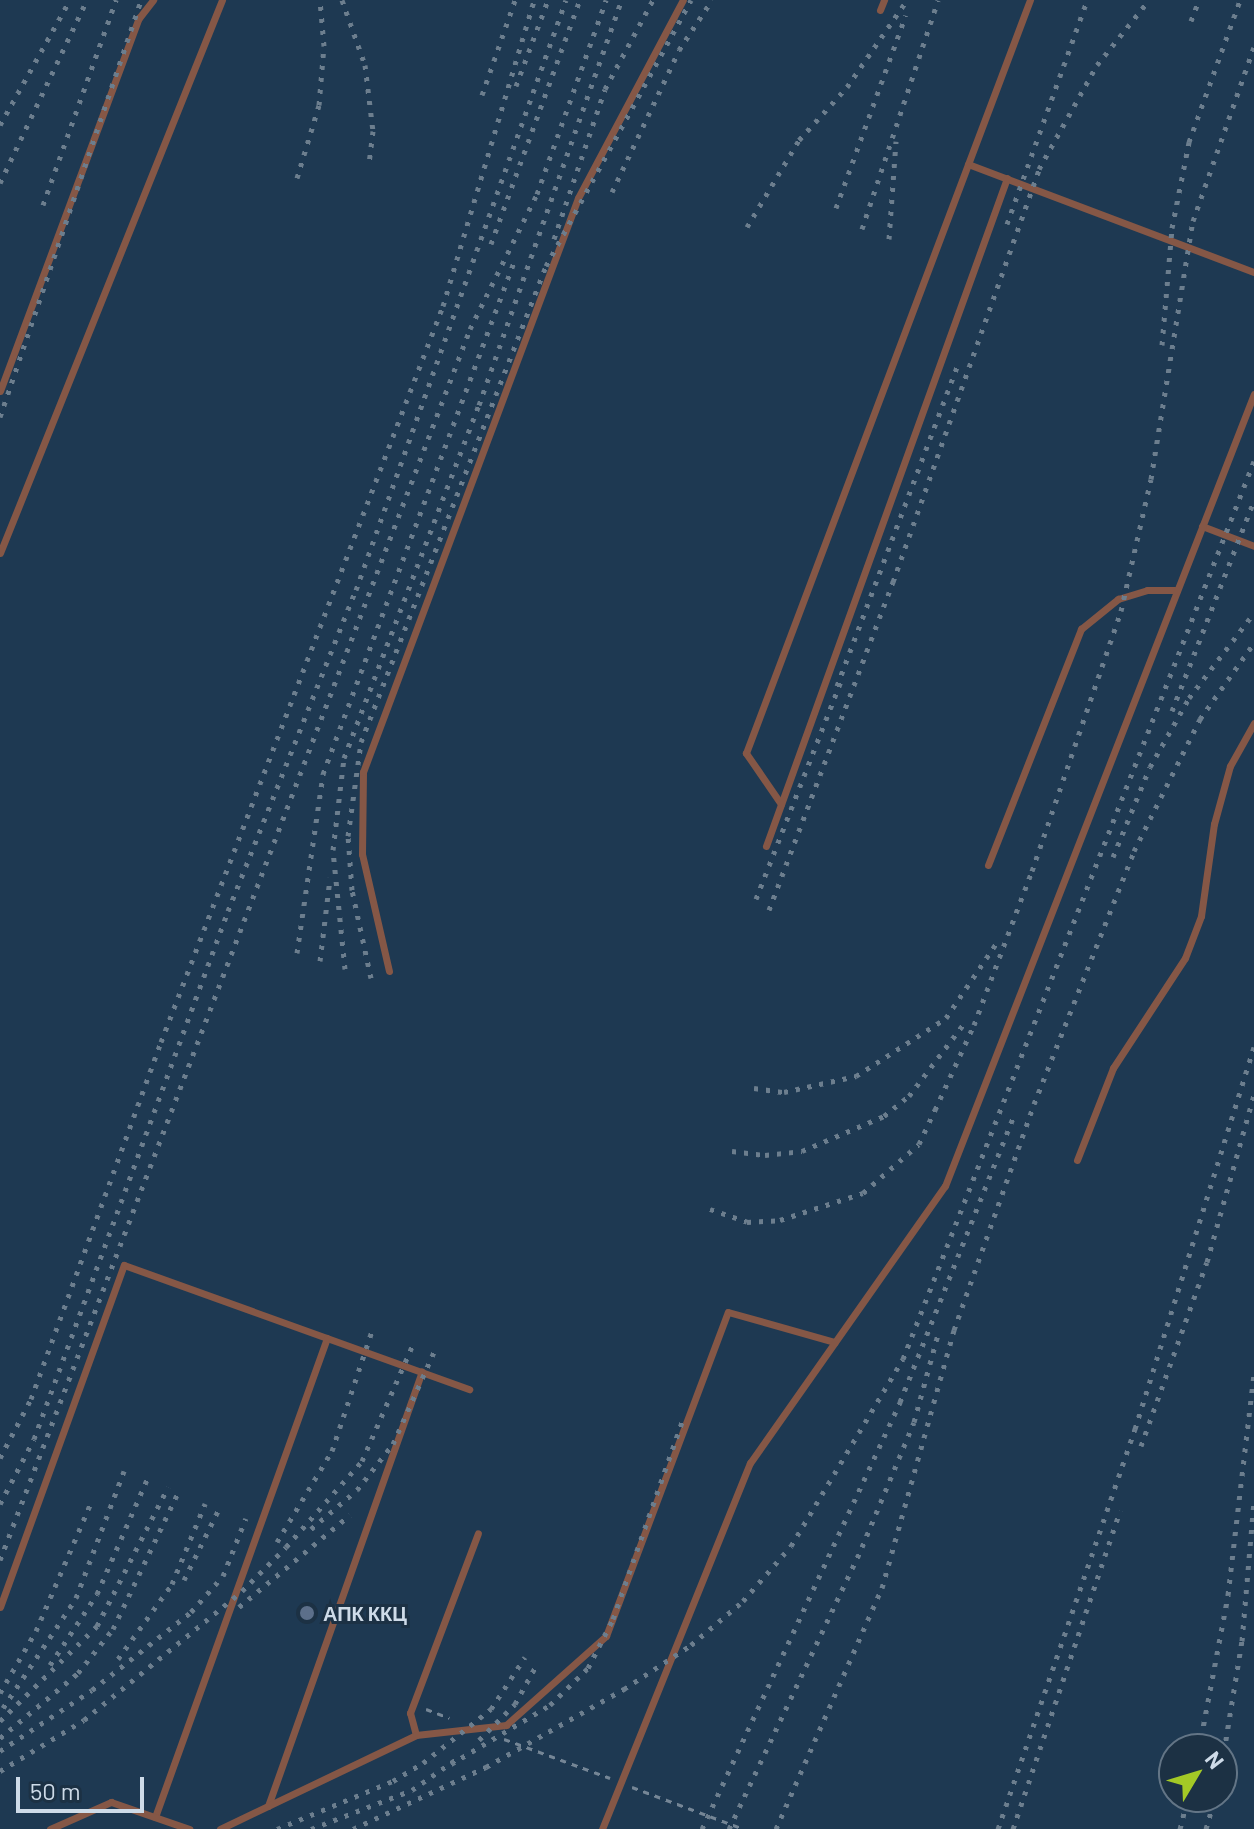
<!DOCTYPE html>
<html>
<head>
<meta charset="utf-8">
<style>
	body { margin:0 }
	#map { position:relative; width:1254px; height:1829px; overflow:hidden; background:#1c3144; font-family:Barlow,sans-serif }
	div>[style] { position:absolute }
	.built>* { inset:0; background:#1e3952 }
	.path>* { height:3px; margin-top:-1.5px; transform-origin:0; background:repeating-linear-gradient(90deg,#758696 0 6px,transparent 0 12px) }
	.lane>* { height:7px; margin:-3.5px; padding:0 3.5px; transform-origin:3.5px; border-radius:3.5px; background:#855746 }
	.rail>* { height:5px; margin-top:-2.5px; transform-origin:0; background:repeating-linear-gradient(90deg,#6c7e8e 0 4px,transparent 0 12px) }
	.dots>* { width:22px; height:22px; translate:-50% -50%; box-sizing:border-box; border:4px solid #1c3144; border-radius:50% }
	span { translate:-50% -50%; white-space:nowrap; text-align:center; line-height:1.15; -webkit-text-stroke:6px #1c3144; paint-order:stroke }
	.poi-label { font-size:20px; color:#cedbe8; font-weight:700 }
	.left { translate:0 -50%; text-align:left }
	.north { position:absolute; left:1158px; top:1733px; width:80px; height:80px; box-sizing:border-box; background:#1c3144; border:2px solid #637586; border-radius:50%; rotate:52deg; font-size:22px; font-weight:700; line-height:32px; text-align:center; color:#cedbe8 }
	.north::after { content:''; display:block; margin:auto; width:28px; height:36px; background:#a3c926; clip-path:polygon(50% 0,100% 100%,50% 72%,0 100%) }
	.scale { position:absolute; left:16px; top:1777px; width:128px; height:36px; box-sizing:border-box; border:4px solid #cedbe8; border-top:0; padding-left:10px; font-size:24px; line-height:28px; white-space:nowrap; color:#cedbe8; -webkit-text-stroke:6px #1c3144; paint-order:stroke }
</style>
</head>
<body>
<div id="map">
	<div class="built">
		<div style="clip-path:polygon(evenodd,0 0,1254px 0,1254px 1829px,0 1829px,0 0,1174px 1749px,1222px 1749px,1222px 1797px,1174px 1797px,1174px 1749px)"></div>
	</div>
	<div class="path">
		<div style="left:426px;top:1709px;width:25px;rotate:21deg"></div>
		<div style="left:504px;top:1739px;width:113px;rotate:20.2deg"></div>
		<div style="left:632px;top:1787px;width:120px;rotate:20.6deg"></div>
	</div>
	<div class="lane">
		<div style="left:880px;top:10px;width:11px;rotate:-68deg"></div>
		<div style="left:968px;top:164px;width:306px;rotate:20.7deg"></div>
		<div style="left:0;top:391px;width:398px;rotate:-69.6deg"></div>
		<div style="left:139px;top:18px;width:23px;rotate:-52deg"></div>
		<div style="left:1202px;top:526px;width:56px;rotate:21deg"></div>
		<div style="left:0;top:553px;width:596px;rotate:-68.13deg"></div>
		<div style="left:781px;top:804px;width:62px;rotate:-124.5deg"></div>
		<div style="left:746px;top:753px;width:805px;rotate:-69.34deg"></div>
		<div style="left:766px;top:846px;width:710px;rotate:-70.16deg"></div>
		<div style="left:988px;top:865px;width:254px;rotate:-68.5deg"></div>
		<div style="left:1081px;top:629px;width:48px;rotate:-39deg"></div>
		<div style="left:1118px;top:599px;width:30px;rotate:-17deg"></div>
		<div style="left:1147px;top:590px;width:30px"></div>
		<div style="left:389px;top:971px;width:120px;rotate:-103deg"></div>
		<div style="left:362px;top:854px;width:82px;rotate:-89.3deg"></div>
		<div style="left:363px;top:772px;width:613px;rotate:-69.47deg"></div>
		<div style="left:578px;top:198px;width:224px;rotate:-62.1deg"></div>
		<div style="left:1077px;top:1160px;width:99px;rotate:-68.6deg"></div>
		<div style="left:1113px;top:1068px;width:131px;rotate:-56.8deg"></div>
		<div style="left:1185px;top:958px;width:45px;rotate:-69.1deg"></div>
		<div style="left:1201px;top:916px;width:93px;rotate:-82deg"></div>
		<div style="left:1214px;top:824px;width:60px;rotate:-74.6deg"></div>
		<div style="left:1230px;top:766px;width:49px;rotate:-60.8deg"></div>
		<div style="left:0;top:1607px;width:364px;rotate:-70.1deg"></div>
		<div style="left:124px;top:1265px;width:367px;rotate:19.8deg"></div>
		<div style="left:416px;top:1735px;width:23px;rotate:-105deg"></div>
		<div style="left:410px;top:1713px;width:192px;rotate:-69.3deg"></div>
		<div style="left:268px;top:1806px;width:461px;rotate:-70.5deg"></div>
		<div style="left:155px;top:1817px;width:509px;rotate:-70.25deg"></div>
		<div style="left:50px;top:1829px;width:67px;rotate:-23.9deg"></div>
		<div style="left:111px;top:1802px;width:83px;rotate:19.1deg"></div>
		<div style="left:220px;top:1829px;width:217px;rotate:-25.6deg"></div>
		<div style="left:416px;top:1735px;width:91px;rotate:-6.3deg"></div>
		<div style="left:506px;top:1725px;width:134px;rotate:-41.7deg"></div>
		<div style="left:606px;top:1636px;width:346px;rotate:-69.4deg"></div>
		<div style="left:728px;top:1312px;width:111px;rotate:15.7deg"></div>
		<div style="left:602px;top:1829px;width:395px;rotate:-68deg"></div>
		<div style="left:750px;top:1463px;width:339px;rotate:-54.9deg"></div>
		<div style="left:945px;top:1186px;width:850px;rotate:-68.69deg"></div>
	</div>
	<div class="rail">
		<div style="left:342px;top:0;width:69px;rotate:70.5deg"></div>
		<div style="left:365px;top:65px;width:66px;rotate:83.1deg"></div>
		<div style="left:373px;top:131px;width:31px;rotate:97deg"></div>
		<div style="left:1191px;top:21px;width:22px;rotate:-69deg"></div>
		<div style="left:516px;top:86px;width:92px;rotate:-69.6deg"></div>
		<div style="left:482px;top:95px;width:101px;rotate:-70.8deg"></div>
		<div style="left:0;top:125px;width:143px;rotate:-60.8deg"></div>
		<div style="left:297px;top:178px;width:76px;rotate:-73.2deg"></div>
		<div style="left:319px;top:105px;width:59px;rotate:-85.2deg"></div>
		<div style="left:324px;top:46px;width:46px;rotate:-95deg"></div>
		<div style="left:0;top:183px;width:203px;rotate:-64.6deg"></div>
		<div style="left:612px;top:192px;width:157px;rotate:-64.7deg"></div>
		<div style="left:679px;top:50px;width:60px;rotate:-56.6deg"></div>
		<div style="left:43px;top:205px;width:218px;rotate:-70.4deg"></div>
		<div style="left:836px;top:208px;width:205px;rotate:-70.1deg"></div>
		<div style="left:1007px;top:224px;width:238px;rotate:-70.3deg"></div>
		<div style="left:747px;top:227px;width:101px;rotate:-59.1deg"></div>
		<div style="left:799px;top:140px;width:72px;rotate:-47.8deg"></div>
		<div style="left:847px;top:87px;width:106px;rotate:-55.4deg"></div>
		<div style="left:862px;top:229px;width:241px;rotate:-71.6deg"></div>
		<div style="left:554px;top:239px;width:158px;rotate:-71.2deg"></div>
		<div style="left:605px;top:89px;width:101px;rotate:-61.7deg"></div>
		<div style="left:889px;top:239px;width:98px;rotate:-85.9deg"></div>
		<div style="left:491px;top:244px;width:260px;rotate:-70deg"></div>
		<div style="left:1162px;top:345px;width:117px;rotate:-85.1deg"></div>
		<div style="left:1172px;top:228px;width:88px;rotate:-78.8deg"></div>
		<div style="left:1189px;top:142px;width:151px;rotate:-70.2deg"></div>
		<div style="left:0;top:417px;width:440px;rotate:-71.3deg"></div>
		<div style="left:837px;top:686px;width:341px;rotate:-69.4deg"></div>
		<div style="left:1172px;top:711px;width:225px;rotate:-68.7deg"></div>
		<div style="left:1113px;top:857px;width:97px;rotate:-67.7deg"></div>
		<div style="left:1150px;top:767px;width:79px;rotate:-60.5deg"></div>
		<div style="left:1189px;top:698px;width:107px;rotate:-52.6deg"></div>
		<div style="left:756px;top:899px;width:239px;rotate:-68.7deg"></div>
		<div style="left:769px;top:910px;width:351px;rotate:-69.3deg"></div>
		<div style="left:893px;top:582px;width:438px;rotate:-70.5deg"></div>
		<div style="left:1039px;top:169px;width:119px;rotate:-60.9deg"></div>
		<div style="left:1097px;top:65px;width:83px;rotate:-51.3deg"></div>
		<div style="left:297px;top:953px;width:181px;rotate:-81.7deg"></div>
		<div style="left:323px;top:774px;width:546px;rotate:-69.54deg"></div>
		<div style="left:320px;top:961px;width:84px;rotate:-83.1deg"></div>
		<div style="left:345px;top:969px;width:120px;rotate:-95.8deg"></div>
		<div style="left:333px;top:850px;width:93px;rotate:-83.2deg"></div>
		<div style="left:344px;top:758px;width:378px;rotate:-69.1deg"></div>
		<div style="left:479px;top:405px;width:430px;rotate:-70.6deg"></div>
		<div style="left:371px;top:978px;width:90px;rotate:-102.2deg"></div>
		<div style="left:352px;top:890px;width:54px;rotate:-94.2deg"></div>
		<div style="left:348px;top:836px;width:95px;rotate:-82.1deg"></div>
		<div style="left:361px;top:742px;width:511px;rotate:-68.76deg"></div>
		<div style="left:546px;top:266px;width:303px;rotate:-61.4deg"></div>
		<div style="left:754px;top:1088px;width:30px;rotate:8deg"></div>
		<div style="left:784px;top:1092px;width:74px;rotate:-12.5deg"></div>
		<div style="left:856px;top:1076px;width:107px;rotate:-32.8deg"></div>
		<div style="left:946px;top:1018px;width:89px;rotate:-56deg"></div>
		<div style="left:732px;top:1151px;width:33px;rotate:7deg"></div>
		<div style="left:765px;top:1155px;width:37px;rotate:-6deg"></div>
		<div style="left:802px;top:1151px;width:89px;rotate:-23.1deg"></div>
		<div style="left:884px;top:1116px;width:32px;rotate:-39deg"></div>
		<div style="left:909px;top:1096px;width:94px;rotate:-52.8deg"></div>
		<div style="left:710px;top:1209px;width:39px;rotate:19deg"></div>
		<div style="left:747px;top:1222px;width:33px;rotate:-3deg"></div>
		<div style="left:780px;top:1220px;width:87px;rotate:-18deg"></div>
		<div style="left:863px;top:1193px;width:74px;rotate:-41.2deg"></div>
		<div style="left:919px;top:1144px;width:38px;rotate:-65deg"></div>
		<div style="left:935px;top:1110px;width:94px;rotate:-65.4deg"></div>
		<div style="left:974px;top:1025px;width:165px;rotate:-69.4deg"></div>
		<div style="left:1032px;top:871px;width:275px;rotate:-71.1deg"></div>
		<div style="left:1121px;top:611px;width:135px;rotate:-77.2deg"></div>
		<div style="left:1151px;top:479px;width:261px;rotate:-80.8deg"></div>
		<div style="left:1193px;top:221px;width:184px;rotate:-70.7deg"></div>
		<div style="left:1141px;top:1446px;width:195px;rotate:-70.3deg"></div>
		<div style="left:1207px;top:1262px;width:173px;rotate:-74.3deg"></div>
		<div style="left:0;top:1458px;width:67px;rotate:-62.3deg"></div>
		<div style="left:31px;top:1399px;width:380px;rotate:-70deg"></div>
		<div style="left:161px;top:1042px;width:788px;rotate:-69.04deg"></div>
		<div style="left:443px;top:306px;width:319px;rotate:-73.4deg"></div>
		<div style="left:0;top:1504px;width:73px;rotate:-62.4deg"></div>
		<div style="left:34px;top:1439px;width:563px;rotate:-69.83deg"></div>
		<div style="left:228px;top:911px;width:346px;rotate:-68.3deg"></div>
		<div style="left:356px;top:590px;width:626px;rotate:-70.41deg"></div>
		<div style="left:311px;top:1529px;width:60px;rotate:-40.3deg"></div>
		<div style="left:357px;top:1490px;width:58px;rotate:-52deg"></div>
		<div style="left:393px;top:1444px;width:101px;rotate:-66deg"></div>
		<div style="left:277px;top:1542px;width:106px;rotate:-58.9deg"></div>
		<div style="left:332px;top:1451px;width:130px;rotate:-71.6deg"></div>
		<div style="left:0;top:1560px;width:1318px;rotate:-69.1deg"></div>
		<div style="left:470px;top:329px;width:151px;rotate:-63.6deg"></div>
		<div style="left:537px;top:194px;width:206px;rotate:-70.4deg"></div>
		<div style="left:184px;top:1580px;width:79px;rotate:-63.8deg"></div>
		<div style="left:239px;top:1607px;width:144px;rotate:-39.7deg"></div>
		<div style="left:118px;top:1659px;width:92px;rotate:-54.2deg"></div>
		<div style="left:172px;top:1584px;width:87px;rotate:-67.6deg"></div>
		<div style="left:50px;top:1665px;width:85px;rotate:-56.5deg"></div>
		<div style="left:97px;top:1594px;width:128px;rotate:-66.4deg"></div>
		<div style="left:0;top:1693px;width:72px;rotate:-59.9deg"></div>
		<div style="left:36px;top:1631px;width:137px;rotate:-66.8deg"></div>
		<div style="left:3px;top:1708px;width:132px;rotate:-56.4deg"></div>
		<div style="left:76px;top:1598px;width:136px;rotate:-69.3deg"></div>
		<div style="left:0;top:1721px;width:136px;rotate:-44.4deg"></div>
		<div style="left:97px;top:1626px;width:156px;rotate:-62.9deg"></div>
		<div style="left:0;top:1738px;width:102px;rotate:-39.8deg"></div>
		<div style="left:78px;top:1673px;width:56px;rotate:-51.5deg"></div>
		<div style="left:113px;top:1629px;width:151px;rotate:-64.5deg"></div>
		<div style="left:479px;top:1740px;width:51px;rotate:-45deg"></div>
		<div style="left:515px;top:1704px;width:46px;rotate:-61.2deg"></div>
		<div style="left:1199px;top:1749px;width:157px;rotate:-79.3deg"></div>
		<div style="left:1228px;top:1595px;width:225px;rotate:-83.3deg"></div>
		<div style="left:0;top:1751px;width:110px;rotate:-33.5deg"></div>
		<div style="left:92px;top:1690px;width:126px;rotate:-38.2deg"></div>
		<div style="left:191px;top:1612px;width:48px;rotate:-48.4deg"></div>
		<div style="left:223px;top:1576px;width:62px;rotate:-68.4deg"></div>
		<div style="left:451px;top:1764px;width:115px;rotate:-30.8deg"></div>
		<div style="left:550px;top:1705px;width:53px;rotate:-44.2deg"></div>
		<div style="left:588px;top:1668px;width:55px;rotate:-63deg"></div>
		<div style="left:613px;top:1619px;width:212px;rotate:-70.7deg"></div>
		<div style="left:1222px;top:1764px;width:125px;rotate:-80.8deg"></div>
		<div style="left:1242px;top:1641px;width:140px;rotate:-85.1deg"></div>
		<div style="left:0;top:1771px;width:98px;rotate:-31.3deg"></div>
		<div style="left:84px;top:1720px;width:204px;rotate:-39.2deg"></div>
		<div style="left:242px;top:1591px;width:62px;rotate:-45deg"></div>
		<div style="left:286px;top:1547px;width:115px;rotate:-48.5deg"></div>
		<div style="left:362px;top:1461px;width:128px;rotate:-66.4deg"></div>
		<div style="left:277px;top:1829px;width:126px;rotate:-22.5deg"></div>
		<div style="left:393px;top:1781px;width:35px;rotate:-31deg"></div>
		<div style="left:423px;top:1763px;width:87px;rotate:-38.5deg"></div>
		<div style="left:491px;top:1709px;width:62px;rotate:-56.8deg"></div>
		<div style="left:311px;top:1829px;width:108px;rotate:-21.1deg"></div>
		<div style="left:412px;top:1790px;width:56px;rotate:-34.8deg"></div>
		<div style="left:353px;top:1829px;width:147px;rotate:-25deg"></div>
		<div style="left:486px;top:1767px;width:159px;rotate:-29.5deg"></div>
		<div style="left:624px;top:1689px;width:80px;rotate:-33.3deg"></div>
		<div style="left:691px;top:1645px;width:68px;rotate:-40.2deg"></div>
		<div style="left:743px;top:1601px;width:73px;rotate:-48.9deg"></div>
		<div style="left:791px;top:1546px;width:218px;rotate:-59.1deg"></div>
		<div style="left:903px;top:1359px;width:964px;rotate:-68.65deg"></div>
		<div style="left:702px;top:1829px;width:471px;rotate:-65.1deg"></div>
		<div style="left:900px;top:1402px;width:309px;rotate:-68.3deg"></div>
		<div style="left:729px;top:1829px;width:312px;rotate:-64.7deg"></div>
		<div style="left:862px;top:1547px;width:135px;rotate:-67.4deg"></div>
		<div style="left:914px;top:1422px;width:91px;rotate:-74.7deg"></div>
		<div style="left:776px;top:1829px;width:263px;rotate:-66.3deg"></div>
		<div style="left:882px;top:1588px;width:268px;rotate:-74.4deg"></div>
		<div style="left:954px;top:1330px;width:240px;rotate:-70.5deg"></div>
		<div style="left:1034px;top:1104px;width:272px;rotate:-68.4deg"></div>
		<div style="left:1134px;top:851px;width:148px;rotate:-63.4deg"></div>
		<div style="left:1200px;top:719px;width:93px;rotate:-54.6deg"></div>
		<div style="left:998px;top:1829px;width:423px;rotate:-71.1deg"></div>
		<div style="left:1135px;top:1429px;width:400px;rotate:-72.7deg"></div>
		<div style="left:1013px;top:1829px;width:336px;rotate:-71.4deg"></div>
		<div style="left:1180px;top:1829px;width:33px;rotate:-76deg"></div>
		<div style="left:1206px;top:1829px;width:33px;rotate:-74deg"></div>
	</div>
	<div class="dots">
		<div style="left:307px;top:1613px;background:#5c6f8a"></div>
	</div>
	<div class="poi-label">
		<span class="left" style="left:323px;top:1613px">АПК ККЦ</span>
	</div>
	<div class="north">N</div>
	<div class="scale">50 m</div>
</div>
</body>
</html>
